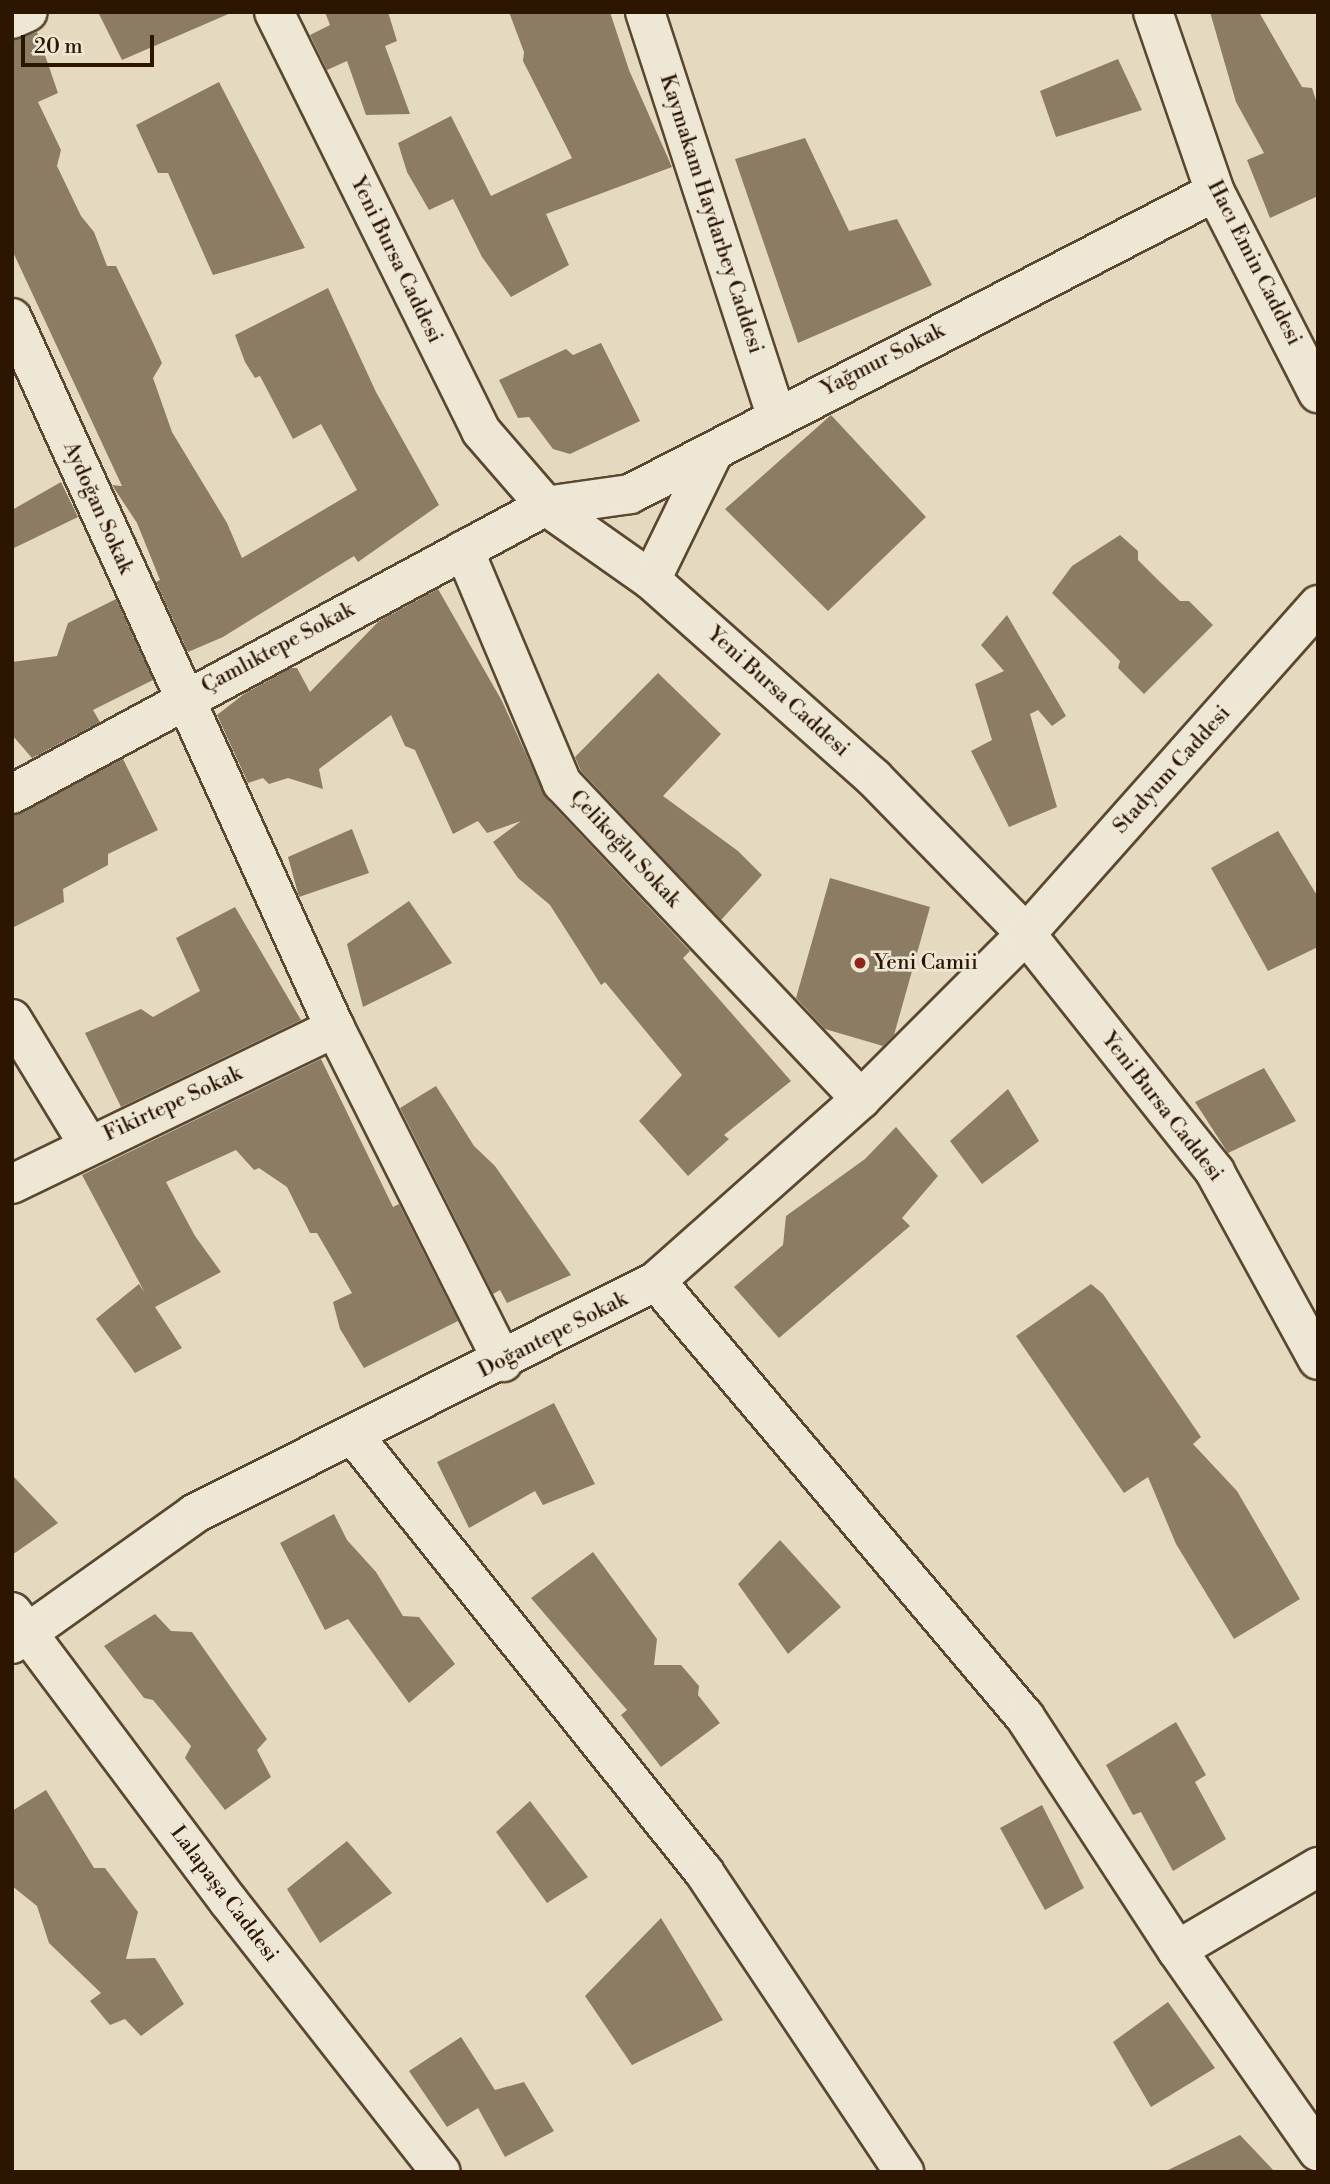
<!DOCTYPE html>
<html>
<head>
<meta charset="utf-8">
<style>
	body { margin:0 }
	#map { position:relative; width:1330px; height:2184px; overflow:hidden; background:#e5dabf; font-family:"Libre Bodoni",serif }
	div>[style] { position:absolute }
	.building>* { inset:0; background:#8c7c64 }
	.roads { filter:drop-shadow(2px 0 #5a4730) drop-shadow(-2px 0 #5a4730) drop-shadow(0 2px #5a4730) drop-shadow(0 -2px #5a4730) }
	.minor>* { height:38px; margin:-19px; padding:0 19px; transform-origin:19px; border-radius:19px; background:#eee7d5 }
	.tertiary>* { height:38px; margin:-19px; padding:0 19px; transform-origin:19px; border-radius:19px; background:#eee7d5 }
	.secondary>* { height:38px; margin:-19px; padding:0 19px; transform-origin:19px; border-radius:19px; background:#eee7d5 }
	.dots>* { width:19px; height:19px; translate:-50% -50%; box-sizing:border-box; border:4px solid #eee7d5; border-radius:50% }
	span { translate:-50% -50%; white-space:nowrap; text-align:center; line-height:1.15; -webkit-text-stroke:5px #eee7d5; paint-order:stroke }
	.street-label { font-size:21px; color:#2c1601 }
	.poi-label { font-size:21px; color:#2c1601 }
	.left { translate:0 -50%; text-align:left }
	.frame { position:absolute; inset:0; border:14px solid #2c1601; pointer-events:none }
	.scale { position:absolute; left:21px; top:35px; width:133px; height:32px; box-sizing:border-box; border:4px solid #2c1601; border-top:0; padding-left:9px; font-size:21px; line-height:24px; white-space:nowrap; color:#2c1601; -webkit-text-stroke:5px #eee7d5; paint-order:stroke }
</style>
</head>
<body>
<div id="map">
	<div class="building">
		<div style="clip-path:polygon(98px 12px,233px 12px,122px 60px)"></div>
		<div style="clip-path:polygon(325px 12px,388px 12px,397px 41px,385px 46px,410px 114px,366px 115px,347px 61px,327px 70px,310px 35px,330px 25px)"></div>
		<div style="clip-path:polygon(509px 12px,610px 12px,629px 70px,672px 167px,546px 214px,569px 265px,511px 297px,482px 257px,453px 199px,429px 210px,407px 172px,398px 143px,451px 116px,491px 196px,572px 158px,523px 61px,524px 52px)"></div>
		<div style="clip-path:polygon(1210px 12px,1259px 12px,1302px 87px,1312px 88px,1318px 106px,1318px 196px,1270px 218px,1247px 160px,1264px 153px,1236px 102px)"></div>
		<div style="clip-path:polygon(37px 32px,58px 93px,38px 102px,61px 150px,57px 166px,81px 216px,94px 232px,107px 266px,116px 266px,149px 334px,162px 363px,153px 378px,172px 432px,227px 523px,242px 558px,357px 490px,321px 424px,293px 439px,260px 376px,255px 378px,245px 362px,235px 335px,328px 288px,376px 392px,439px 505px,358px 562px,354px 556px,223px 637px,188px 652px,156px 582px,160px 580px,137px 523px,112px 485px,122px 486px,12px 250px,12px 40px)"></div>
		<div style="clip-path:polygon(1118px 59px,1142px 110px,1056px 137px,1040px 91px)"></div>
		<div style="clip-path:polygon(219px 82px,305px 248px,213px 275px,168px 173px,158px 173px,136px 125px)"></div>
		<div style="clip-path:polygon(805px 138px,849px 231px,897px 219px,932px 285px,798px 343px,735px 159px)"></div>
		<div style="clip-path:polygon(601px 343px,640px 421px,570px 454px,553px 449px,529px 417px,518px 418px,499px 380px,566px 349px,573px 355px)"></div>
		<div style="clip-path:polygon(831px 415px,926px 517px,828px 611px,725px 509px)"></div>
		<div style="clip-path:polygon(61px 482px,78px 517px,12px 549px,12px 510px)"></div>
		<div style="clip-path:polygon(1120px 535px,1138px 551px,1138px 560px,1159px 581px,1180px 601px,1189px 601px,1213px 625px,1144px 694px,1118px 668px,1120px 661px,1052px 593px,1072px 566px)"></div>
		<div style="clip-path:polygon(438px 589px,502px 701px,546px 798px,690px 951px,683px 958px,791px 1081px,724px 1135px,729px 1139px,688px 1176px,639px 1121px,682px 1075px,605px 982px,601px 985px,550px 905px,518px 878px,493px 842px,521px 821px,487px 833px,478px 821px,453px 834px,415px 750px,405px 746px,391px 715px,319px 769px,323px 789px,288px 778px,269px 784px,263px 778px,248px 783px,217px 715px,244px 694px,291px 668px,297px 668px,310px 692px,379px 621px)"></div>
		<div style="clip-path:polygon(116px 599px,153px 680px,93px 710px,100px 722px,32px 758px,12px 735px,12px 662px,57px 656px,68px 623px)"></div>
		<div style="clip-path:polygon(1007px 615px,1066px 716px,1052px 726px,1038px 710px,1030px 714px,1057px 807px,1009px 827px,971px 751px,992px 740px,975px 684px,1004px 671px,981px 645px)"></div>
		<div style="clip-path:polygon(658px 673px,721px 734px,663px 796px,738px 851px,762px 875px,721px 920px,581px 771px,575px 757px)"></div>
		<div style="clip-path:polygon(123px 759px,158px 830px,108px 854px,108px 865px,63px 889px,64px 902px,12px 928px,12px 816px)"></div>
		<div style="clip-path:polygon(352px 829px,369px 873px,299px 897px,288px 857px)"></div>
		<div style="clip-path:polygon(1278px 831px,1318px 897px,1318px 947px,1268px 971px,1211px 868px)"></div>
		<div style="clip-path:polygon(830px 878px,930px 907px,894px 1035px,883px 1046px,825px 1029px,796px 998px)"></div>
		<div style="clip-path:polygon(409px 901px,452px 963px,363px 1007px,347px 944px)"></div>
		<div style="clip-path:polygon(235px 907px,301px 1020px,121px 1107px,85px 1033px,141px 1009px,153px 1017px,200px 991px,176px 938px)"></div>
		<div style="clip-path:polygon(321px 1059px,393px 1207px,399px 1204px,458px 1321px,364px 1368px,340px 1329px,333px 1302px,352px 1293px,317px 1233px,310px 1233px,287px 1187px,259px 1168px,254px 1170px,236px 1150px,166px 1182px,195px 1236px,221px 1272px,155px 1307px,182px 1348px,135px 1373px,96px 1319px,139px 1284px,145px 1293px,82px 1175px)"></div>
		<div style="clip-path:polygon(1264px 1068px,1296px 1121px,1228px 1153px,1195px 1102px)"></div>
		<div style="clip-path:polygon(436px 1086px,474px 1146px,495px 1166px,571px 1275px,507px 1303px,500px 1290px,493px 1294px,400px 1108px)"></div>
		<div style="clip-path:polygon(1008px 1089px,1039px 1141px,982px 1184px,950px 1141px)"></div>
		<div style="clip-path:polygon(896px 1127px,938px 1176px,902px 1218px,910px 1226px,779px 1338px,734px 1287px,783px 1245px,786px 1216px,865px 1159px)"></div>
		<div style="clip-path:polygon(1091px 1284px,1103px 1294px,1201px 1437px,1193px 1444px,1237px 1491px,1300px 1599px,1234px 1639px,1176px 1544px,1148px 1477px,1124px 1493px,1016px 1336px)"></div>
		<div style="clip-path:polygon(554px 1403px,595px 1484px,543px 1505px,535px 1491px,469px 1528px,437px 1462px)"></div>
		<div style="clip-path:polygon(12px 1475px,58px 1523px,12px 1555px)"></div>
		<div style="clip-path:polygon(334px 1514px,347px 1540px,376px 1572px,403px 1616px,419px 1617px,455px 1664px,409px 1703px,348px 1619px,325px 1630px,280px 1543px)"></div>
		<div style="clip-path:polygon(780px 1540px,841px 1607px,788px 1654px,738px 1584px)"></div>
		<div style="clip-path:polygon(593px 1552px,657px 1639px,654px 1665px,681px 1665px,699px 1686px,698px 1695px,720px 1723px,661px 1767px,621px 1715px,627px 1710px,531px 1598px)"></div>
		<div style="clip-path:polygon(155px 1614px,171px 1631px,192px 1632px,267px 1739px,257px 1750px,271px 1777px,225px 1810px,185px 1758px,191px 1746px,153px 1700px,144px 1698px,104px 1646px)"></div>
		<div style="clip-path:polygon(1176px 1722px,1206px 1775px,1195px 1782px,1226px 1839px,1173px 1871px,1141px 1812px,1133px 1815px,1106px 1765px)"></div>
		<div style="clip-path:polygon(46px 1790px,94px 1868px,105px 1868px,138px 1912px,126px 1959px,155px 1958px,184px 2004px,141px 2036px,125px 2019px,110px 2025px,90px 2001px,101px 1993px,49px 1943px,37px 1906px,12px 1886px,12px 1811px)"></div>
		<div style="clip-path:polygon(530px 1801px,588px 1877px,547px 1903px,496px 1832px)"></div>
		<div style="clip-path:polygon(1042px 1805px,1084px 1888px,1045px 1910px,1000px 1828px)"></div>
		<div style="clip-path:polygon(347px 1841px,392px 1893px,320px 1943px,287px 1889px)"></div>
		<div style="clip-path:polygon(661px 1918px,723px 2020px,632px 2065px,585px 1996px)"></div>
		<div style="clip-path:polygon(1168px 2002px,1215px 2068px,1151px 2107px,1113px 2042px)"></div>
		<div style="clip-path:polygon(461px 2037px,495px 2090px,524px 2082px,554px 2131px,505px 2157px,478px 2108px,447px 2127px,409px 2071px)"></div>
		<div style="clip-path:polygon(1240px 2135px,1275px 2172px,1164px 2172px)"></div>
	</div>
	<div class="roads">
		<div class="minor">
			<div style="left:645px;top:12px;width:425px;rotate:72deg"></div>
			<div style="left:1153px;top:12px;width:190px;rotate:71deg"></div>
			<div style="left:1215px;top:192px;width:226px;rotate:62.9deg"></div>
			<div style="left:12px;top:19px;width:17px;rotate:-24deg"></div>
			<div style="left:12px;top:318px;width:780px;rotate:65.54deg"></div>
			<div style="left:335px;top:1028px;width:374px;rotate:63.3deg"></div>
			<div style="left:464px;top:550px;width:253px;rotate:67.2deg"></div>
			<div style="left:562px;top:783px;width:435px;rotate:46.6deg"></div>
			<div style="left:651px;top:580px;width:139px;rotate:-64deg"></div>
			<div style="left:12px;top:794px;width:607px;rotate:-28.34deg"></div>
			<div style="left:546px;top:506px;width:85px;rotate:-8.1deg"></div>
			<div style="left:630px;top:494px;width:658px;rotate:-27.3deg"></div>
			<div style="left:12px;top:1019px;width:146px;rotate:58.7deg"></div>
			<div style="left:12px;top:1184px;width:359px;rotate:-25.8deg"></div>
			<div style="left:656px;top:1281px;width:571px;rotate:49.76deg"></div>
			<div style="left:1025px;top:1717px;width:278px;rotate:56.9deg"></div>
			<div style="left:1177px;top:1950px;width:246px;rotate:55deg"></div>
			<div style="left:353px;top:1435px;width:561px;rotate:51.23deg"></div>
			<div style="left:704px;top:1872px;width:361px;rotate:56.3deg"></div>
			<div style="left:12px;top:1612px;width:362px;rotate:53.2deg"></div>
			<div style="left:229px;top:1902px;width:343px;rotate:51.9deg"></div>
			<div style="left:12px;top:1644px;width:224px;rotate:-35.5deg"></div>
			<div style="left:194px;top:1514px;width:517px;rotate:-26.76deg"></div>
			<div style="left:656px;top:1281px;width:274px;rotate:-41.6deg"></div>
			<div style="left:861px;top:1099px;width:233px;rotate:-45deg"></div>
			<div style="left:1177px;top:1950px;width:164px;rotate:-30.5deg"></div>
		</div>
		<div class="tertiary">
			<div style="left:1026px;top:934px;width:440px;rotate:-48.4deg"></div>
		</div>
		<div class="secondary">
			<div style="left:274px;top:12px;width:467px;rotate:63.7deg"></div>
			<div style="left:481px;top:431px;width:99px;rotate:49.1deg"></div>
			<div style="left:546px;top:506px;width:128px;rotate:35.2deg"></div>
			<div style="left:651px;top:580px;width:298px;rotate:41.6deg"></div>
			<div style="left:874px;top:778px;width:218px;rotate:45.7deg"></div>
			<div style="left:1026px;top:934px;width:304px;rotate:51.5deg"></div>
			<div style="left:1215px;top:1172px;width:214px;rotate:61.3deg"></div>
		</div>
	</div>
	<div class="dots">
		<div style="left:860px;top:963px;background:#8f2418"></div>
	</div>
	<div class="street-label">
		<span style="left:711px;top:214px;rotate:72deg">Kaymakam Haydarbey Caddesi</span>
		<span style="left:396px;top:260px;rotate:64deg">Yeni Bursa Caddesi</span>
		<span style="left:1254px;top:263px;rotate:63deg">Hacı Emin Caddesi</span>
		<span style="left:883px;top:360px;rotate:-27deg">Yağmur Sokak</span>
		<span style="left:98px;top:508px;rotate:66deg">Aydoğan Sokak</span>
		<span style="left:278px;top:648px;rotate:-28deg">Çamlıktepe Sokak</span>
		<span style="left:778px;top:692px;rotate:42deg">Yeni Bursa Caddesi</span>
		<span style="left:1172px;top:770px;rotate:-48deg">Stadyum Caddesi</span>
		<span style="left:625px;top:849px;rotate:47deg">Çelikoğlu Sokak</span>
		<span style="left:173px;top:1104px;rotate:-25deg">Fikirtepe Sokak</span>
		<span style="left:1162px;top:1107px;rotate:52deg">Yeni Bursa Caddesi</span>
		<span style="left:553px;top:1335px;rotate:-27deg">Doğantepe Sokak</span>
		<span style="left:224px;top:1894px;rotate:53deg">Lalapaşa Caddesi</span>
	</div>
	<div class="poi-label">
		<span class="left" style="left:874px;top:963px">Yeni Camii</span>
	</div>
	<div class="frame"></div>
	<div class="scale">20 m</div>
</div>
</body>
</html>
